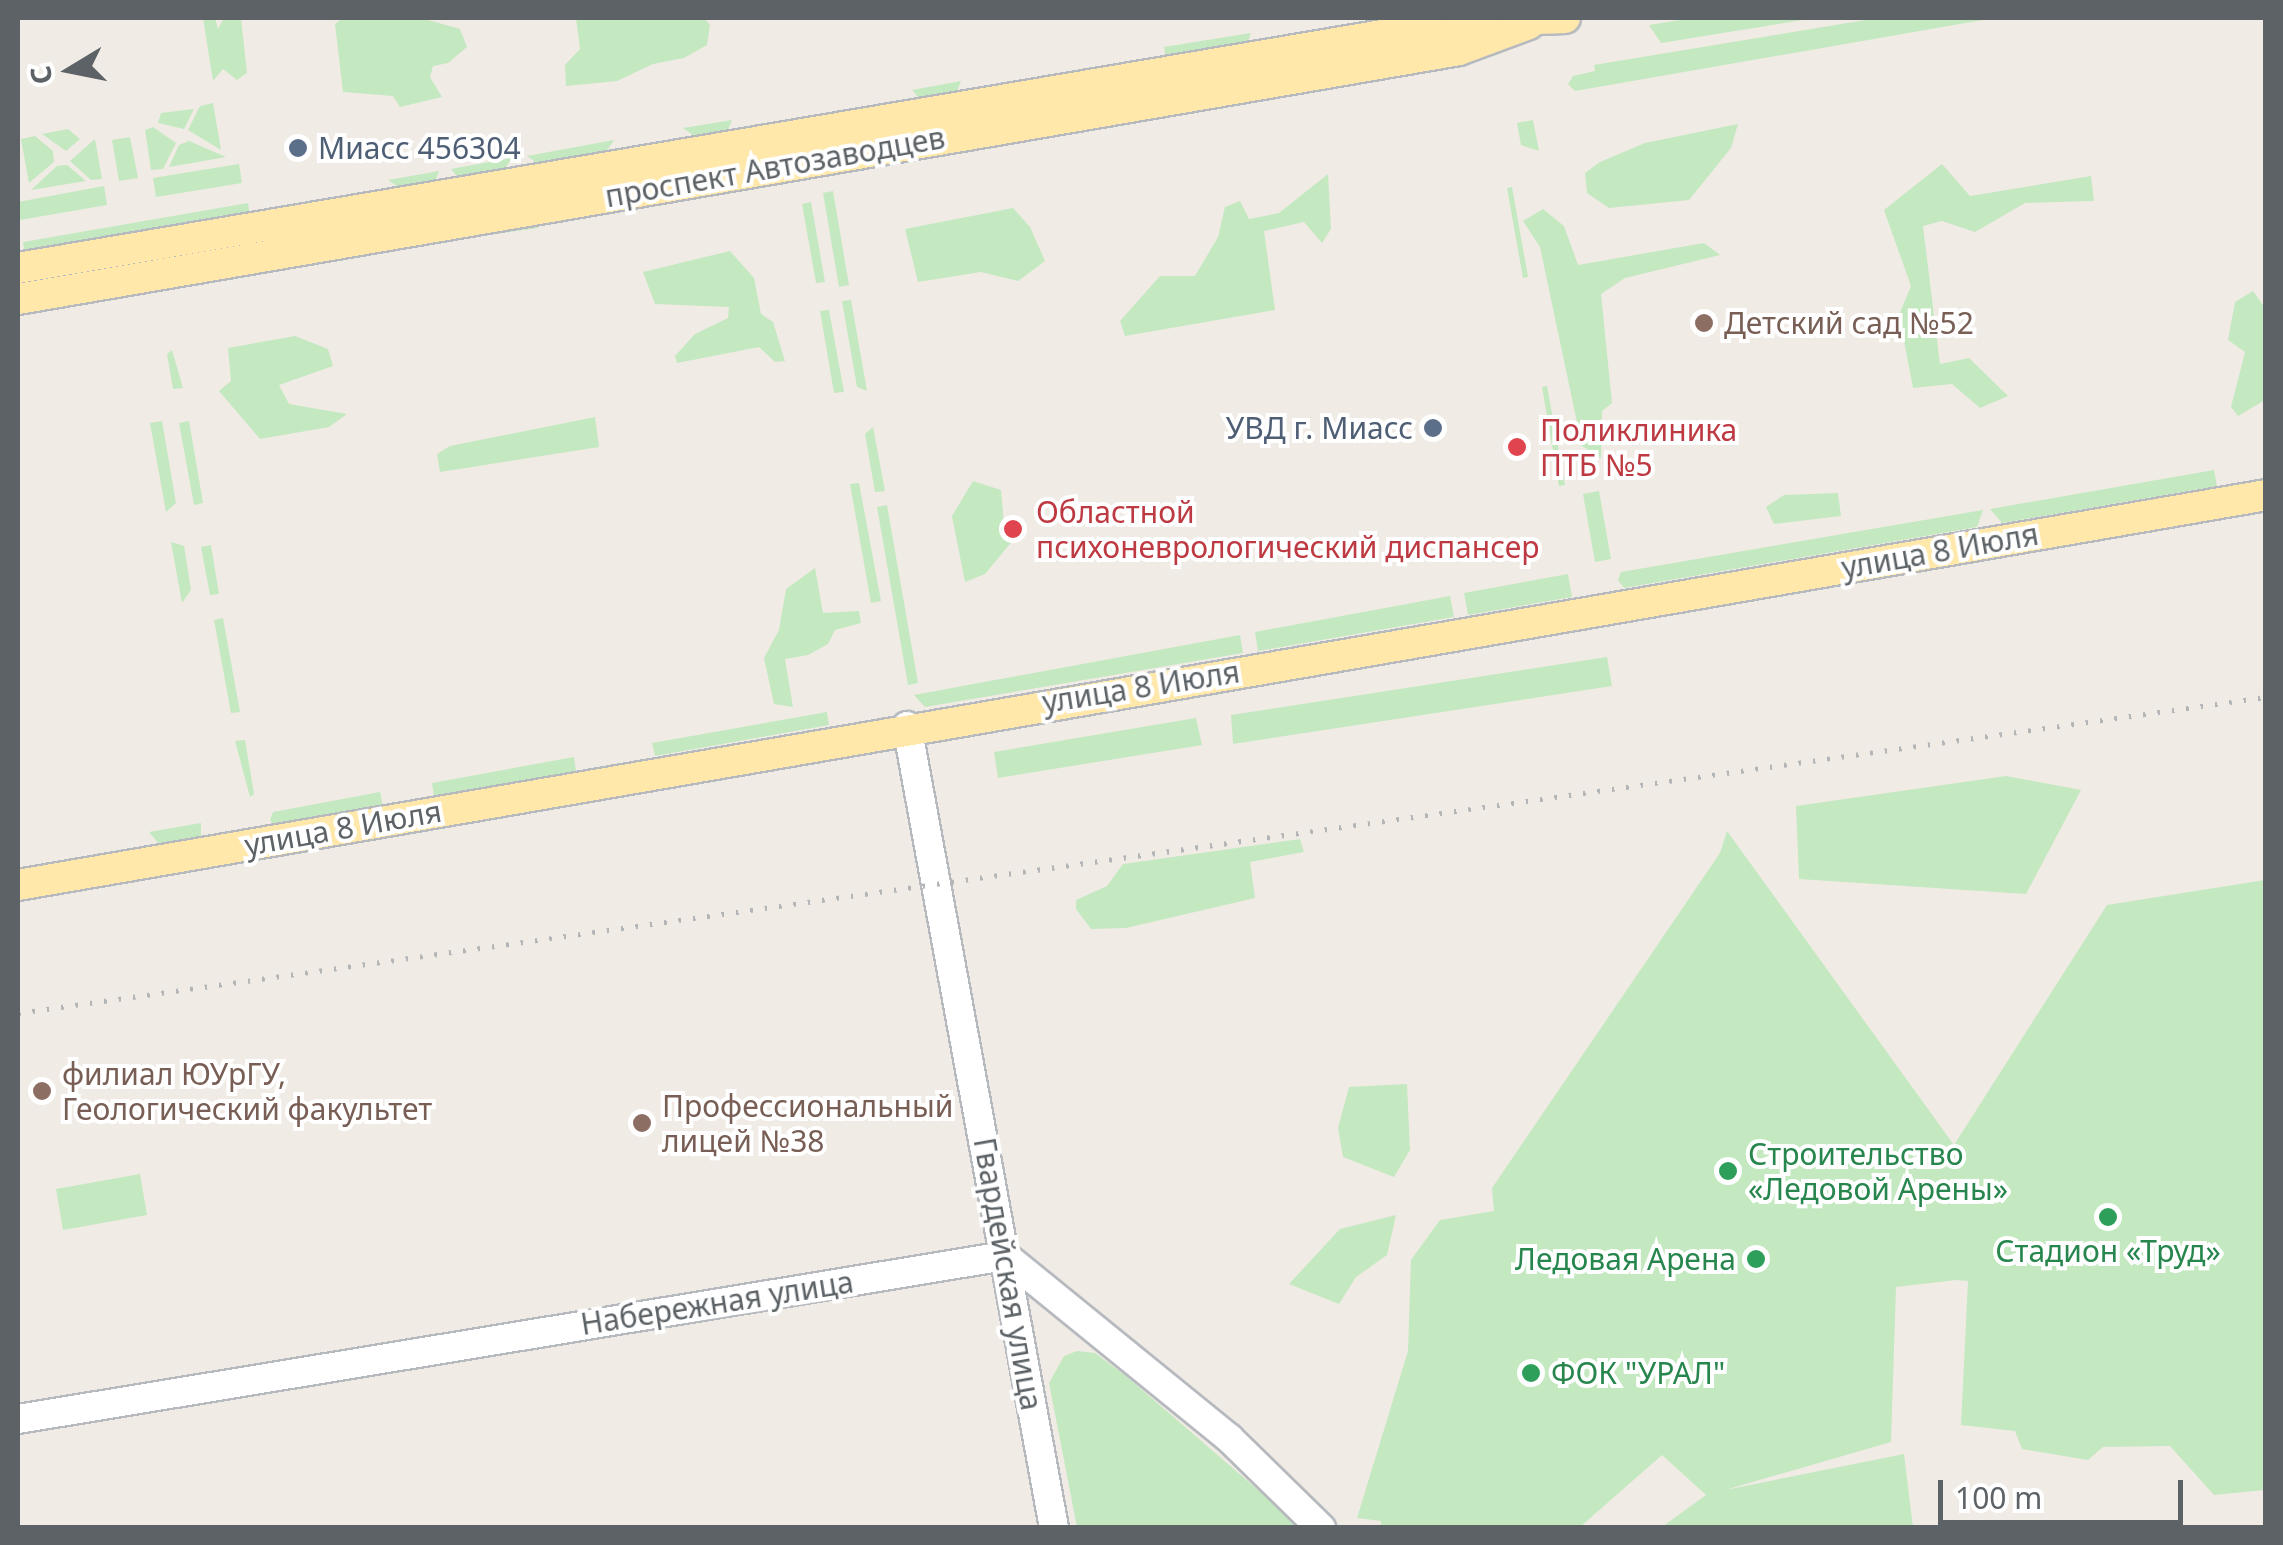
<!DOCTYPE html>
<html>
<head>
<meta charset="utf-8">
<style>
	body { margin:0 }
	#map { position:relative; width:2283px; height:1545px; overflow:hidden; background:#f0ece5; font-family:"Noto Sans",sans-serif }
	div>[style] { position:absolute }
	.green>* { inset:0; background:#c4e8c0 }
	.roads { filter:drop-shadow(2px 0 #b6babf) drop-shadow(-2px 0 #b6babf) drop-shadow(0 2px #b6babf) drop-shadow(0 -2px #b6babf) }
	.secondary>* { height:28px; margin:-14px; padding:0 14px; transform-origin:14px; border-radius:14px; background:#fff }
	.primary>* { height:30px; margin:-15px; padding:0 15px; transform-origin:15px; border-radius:15px; background:#ffe8aa }
	.rail>* { height:5px; margin-top:-2.5px; transform-origin:0; background:repeating-linear-gradient(90deg,#b4b5b6 0 2.5px,transparent 0 14.5px) }
	.dots>* { width:28px; height:28px; translate:-50% -50%; box-sizing:border-box; border:5px solid #fff; border-radius:50% }
	span { translate:-50% -50%; white-space:nowrap; text-align:center; line-height:1.15; -webkit-text-stroke:8px #fff; paint-order:stroke }
	.service-label { font-size:30px; color:#4e5e75 }
	.left { translate:0 -50%; text-align:left }
	.right { translate:-100% -50%; text-align:right }
	.street-label { font-size:30px; color:#5c6266 }
	.education-label { font-size:30px; color:#785e54 }
	.health-label { font-size:30px; color:#be3a42 }
	.leisure-label { font-size:30px; color:#27864d }
	.frame { position:absolute; inset:0; border:20px solid #5c6266; pointer-events:none }
	.north { position:absolute; left:20px; top:20px; width:100px; height:100px; -webkit-text-stroke:8px #fff; paint-order:stroke; rotate:260deg; font-size:28px; font-weight:700; line-height:40px; text-align:center; color:#5c6266 }
	.north::after { content:''; display:block; margin:auto; width:35px; height:45px; background:#5c6266; clip-path:polygon(50% 0,100% 100%,50% 72%,0 100%) }
	.scale { position:absolute; left:1938px; top:1480px; width:245px; height:45px; box-sizing:border-box; border:5px solid #5c6266; border-top:0; padding-left:12px; font-size:30px; line-height:35px; white-space:nowrap; color:#5c6266; -webkit-text-stroke:8px #fff; paint-order:stroke }
</style>
</head>
<body>
<div id="map">
	<div class="green">
		<div style="clip-path:polygon(203px 18px,215px 18px,218px 29px,224px 18px,241px 18px,247px 73px,237px 80px,223px 69px,213px 81px)"></div>
		<div style="clip-path:polygon(343px 18px,421px 18px,460px 29px,467px 47px,448px 63px,433px 66px,430px 77px,442px 97px,400px 107px,393px 96px,343px 92px,335px 24px)"></div>
		<div style="clip-path:polygon(576px 18px,704px 18px,710px 25px,707px 45px,684px 58px,653px 64px,617px 81px,566px 86px,565px 65px,580px 49px)"></div>
		<div style="clip-path:polygon(1693px 18px,1815px 18px,1661px 43px,1649px 25px)"></div>
		<div style="clip-path:polygon(1878px 18px,1994px 18px,1575px 91px,1568px 84px,1573px 76px,1595px 71px,1594px 65px)"></div>
		<div style="clip-path:polygon(1251px 33px,1246px 46px,1166px 59px,1164px 47px)"></div>
		<div style="clip-path:polygon(961px 81px,956px 94px,921px 100px,912px 90px)"></div>
		<div style="clip-path:polygon(213px 103px,221px 150px,188px 130px,200px 106px)"></div>
		<div style="clip-path:polygon(194px 109px,184px 129px,158px 123px,161px 113px)"></div>
		<div style="clip-path:polygon(732px 120px,726px 134px,698px 139px,683px 128px)"></div>
		<div style="clip-path:polygon(1533px 120px,1539px 151px,1521px 145px,1517px 123px)"></div>
		<div style="clip-path:polygon(1086px 122px,1088px 131px,892px 165px,890px 155px)"></div>
		<div style="clip-path:polygon(1738px 124px,1731px 148px,1689px 200px,1609px 208px,1587px 193px,1585px 173px,1600px 162px,1645px 143px)"></div>
		<div style="clip-path:polygon(153px 127px,176px 143px,163px 169px,151px 170px,145px 130px)"></div>
		<div style="clip-path:polygon(68px 129px,80px 139px,66px 151px,42px 134px)"></div>
		<div style="clip-path:polygon(35px 136px,53px 151px,54px 162px,29px 183px,21px 139px)"></div>
		<div style="clip-path:polygon(130px 137px,138px 178px,119px 181px,112px 140px)"></div>
		<div style="clip-path:polygon(95px 139px,102px 179px,91px 180px,70px 161px)"></div>
		<div style="clip-path:polygon(614px 140px,604px 155px,541px 166px,527px 156px)"></div>
		<div style="clip-path:polygon(189px 141px,226px 157px,169px 167px,179px 145px)"></div>
		<div style="clip-path:polygon(512px 158px,502px 173px,460px 180px,451px 169px)"></div>
		<div style="clip-path:polygon(239px 164px,242px 183px,156px 197px,153px 178px)"></div>
		<div style="clip-path:polygon(1942px 164px,1970px 196px,2091px 176px,2094px 201px,2025px 203px,1975px 232px,1942px 221px,1923px 226px,1940px 364px,1969px 358px,2008px 396px,1980px 408px,1952px 384px,1913px 388px,1899px 315px,1911px 286px,1884px 210px)"></div>
		<div style="clip-path:polygon(67px 165px,86px 181px,31px 190px,57px 166px)"></div>
		<div style="clip-path:polygon(439px 171px,434px 185px,403px 190px,388px 180px)"></div>
		<div style="clip-path:polygon(1328px 174px,1331px 229px,1322px 243px,1304px 222px,1264px 231px,1275px 310px,1125px 336px,1120px 321px,1160px 276px,1195px 276px,1218px 237px,1225px 207px,1240px 201px,1249px 219px,1279px 213px)"></div>
		<div style="clip-path:polygon(104px 186px,107px 205px,20px 220px,18px 202px)"></div>
		<div style="clip-path:polygon(1512px 187px,1528px 277px,1523px 278px,1507px 188px)"></div>
		<div style="clip-path:polygon(833px 191px,849px 285px,839px 287px,823px 193px)"></div>
		<div style="clip-path:polygon(811px 202px,825px 282px,816px 283px,802px 204px)"></div>
		<div style="clip-path:polygon(248px 203px,250px 216px,25px 255px,23px 242px)"></div>
		<div style="clip-path:polygon(1013px 208px,1030px 227px,1045px 261px,1018px 281px,981px 272px,918px 282px,905px 229px)"></div>
		<div style="clip-path:polygon(1543px 209px,1564px 226px,1578px 265px,1704px 243px,1720px 255px,1625px 278px,1601px 294px,1612px 403px,1602px 411px,1601px 458px,1582px 446px,1540px 247px,1523px 221px)"></div>
		<div style="clip-path:polygon(531px 219px,538px 228px,395px 248px)"></div>
		<div style="clip-path:polygon(730px 251px,754px 278px,761px 314px,773px 322px,785px 361px,775px 362px,759px 347px,677px 363px,675px 356px,695px 334px,728px 318px,729px 307px,655px 304px,643px 272px)"></div>
		<div style="clip-path:polygon(2253px 291px,2265px 308px,2265px 400px,2238px 416px,2231px 407px,2245px 352px,2228px 340px,2235px 302px)"></div>
		<div style="clip-path:polygon(851px 300px,867px 391px,857px 387px,842px 301px)"></div>
		<div style="clip-path:polygon(829px 310px,844px 392px,834px 393px,820px 311px)"></div>
		<div style="clip-path:polygon(295px 336px,328px 349px,333px 366px,279px 385px,289px 404px,347px 414px,329px 427px,260px 439px,219px 391px,231px 381px,228px 348px)"></div>
		<div style="clip-path:polygon(172px 350px,183px 388px,173px 389px,167px 354px)"></div>
		<div style="clip-path:polygon(1547px 386px,1565px 485px,1559px 486px,1542px 387px)"></div>
		<div style="clip-path:polygon(595px 417px,599px 447px,440px 472px,437px 454px,450px 446px)"></div>
		<div style="clip-path:polygon(162px 421px,176px 503px,166px 512px,150px 423px)"></div>
		<div style="clip-path:polygon(189px 421px,203px 503px,194px 505px,179px 423px)"></div>
		<div style="clip-path:polygon(873px 427px,885px 491px,875px 492px,865px 434px)"></div>
		<div style="clip-path:polygon(2214px 470px,2217px 486px,2002px 523px,1990px 509px)"></div>
		<div style="clip-path:polygon(973px 481px,1001px 490px,1004px 524px,1014px 539px,985px 574px,965px 582px,952px 516px)"></div>
		<div style="clip-path:polygon(859px 483px,881px 601px,871px 603px,850px 484px)"></div>
		<div style="clip-path:polygon(1599px 491px,1611px 559px,1595px 562px,1583px 494px)"></div>
		<div style="clip-path:polygon(1838px 493px,1841px 516px,1774px 524px,1766px 507px,1784px 495px)"></div>
		<div style="clip-path:polygon(887px 505px,918px 683px,908px 685px,877px 507px)"></div>
		<div style="clip-path:polygon(1983px 510px,1977px 527px,1624px 588px,1618px 580px,1621px 572px)"></div>
		<div style="clip-path:polygon(171px 542px,184px 546px,191px 590px,182px 603px)"></div>
		<div style="clip-path:polygon(211px 545px,219px 594px,210px 595px,201px 547px)"></div>
		<div style="clip-path:polygon(815px 568px,823px 613px,859px 611px,861px 623px,835px 630px,828px 644px,808px 655px,785px 659px,793px 707px,774px 704px,764px 658px,779px 630px,786px 589px)"></div>
		<div style="clip-path:polygon(1568px 574px,1572px 597px,1468px 615px,1464px 593px)"></div>
		<div style="clip-path:polygon(1450px 596px,1454px 617px,1258px 651px,1255px 632px)"></div>
		<div style="clip-path:polygon(223px 618px,240px 712px,231px 713px,214px 620px)"></div>
		<div style="clip-path:polygon(1240px 635px,1243px 653px,925px 707px,914px 695px)"></div>
		<div style="clip-path:polygon(1607px 657px,1612px 686px,1233px 744px,1231px 715px)"></div>
		<div style="clip-path:polygon(827px 712px,829px 725px,655px 756px,652px 743px)"></div>
		<div style="clip-path:polygon(1196px 718px,1202px 745px,998px 778px,994px 752px)"></div>
		<div style="clip-path:polygon(245px 740px,254px 794px,250px 797px,235px 741px)"></div>
		<div style="clip-path:polygon(574px 757px,576px 771px,434px 796px,432px 783px)"></div>
		<div style="clip-path:polygon(2006px 776px,2081px 790px,2026px 894px,1799px 879px,1796px 806px)"></div>
		<div style="clip-path:polygon(380px 792px,383px 807px,275px 826px,270px 820px,273px 812px)"></div>
		<div style="clip-path:polygon(201px 823px,201px 838px,160px 845px,149px 832px)"></div>
		<div style="clip-path:polygon(1727px 831px,1954px 1145px,2107px 905px,2265px 880px,2265px 1490px,2214px 1495px,2170px 1446px,2103px 1447px,2088px 1460px,2022px 1449px,2015px 1431px,1961px 1425px,1968px 1281px,1956px 1280px,1896px 1287px,1891px 1442px,1725px 1490px,1904px 1454px,1913px 1527px,1662px 1527px,1706px 1495px,1662px 1455px,1580px 1527px,1381px 1528px,1381px 1521px,1357px 1518px,1408px 1351px,1411px 1260px,1440px 1220px,1494px 1211px,1492px 1188px,1720px 853px)"></div>
		<div style="clip-path:polygon(1300px 839px,1304px 852px,1250px 862px,1255px 898px,1126px 928px,1091px 929px,1076px 909px,1076px 900px,1107px 886px,1123px 864px)"></div>
		<div style="clip-path:polygon(1407px 1084px,1410px 1150px,1394px 1177px,1343px 1157px,1338px 1128px,1349px 1087px)"></div>
		<div style="clip-path:polygon(140px 1174px,147px 1215px,63px 1230px,56px 1189px)"></div>
		<div style="clip-path:polygon(1396px 1215px,1387px 1255px,1356px 1277px,1339px 1304px,1289px 1284px,1340px 1229px)"></div>
		<div style="clip-path:polygon(1077px 1351px,1095px 1353px,1126px 1376px,1301px 1527px,1077px 1527px,1049px 1383px,1064px 1356px)"></div>
	</div>
	<div class="roads">
		<div class="secondary">
			<div style="left:907px;top:726px;width:815px;rotate:79.61deg"></div>
			<div style="left:18px;top:1419px;width:1000px;rotate:-9.38deg"></div>
			<div style="left:1005px;top:1256px;width:289px;rotate:39.1deg"></div>
			<div style="left:1229px;top:1438px;width:129px;rotate:44.4deg"></div>
		</div>
		<div class="primary">
			<div style="left:18px;top:268px;width:1461px;rotate:-9.69deg"></div>
			<div style="left:1458px;top:22px;width:107px;rotate:-2.1deg"></div>
			<div style="left:18px;top:299px;width:1462px;rotate:-9.8deg"></div>
			<div style="left:1459px;top:50px;width:75px;rotate:-20.4deg"></div>
			<div style="left:18px;top:885px;width:2282px;rotate:-9.84deg"></div>
		</div>
	</div>
	<div class="rail">
		<div style="left:18px;top:1013px;width:2270px;rotate:-8deg"></div>
	</div>
	<div class="dots">
		<div style="left:298px;top:148px;background:#5c6f8a"></div>
		<div style="left:1704px;top:323px;background:#8d6e63"></div>
		<div style="left:1433px;top:428px;background:#5c6f8a"></div>
		<div style="left:1517px;top:447px;background:#e0444e"></div>
		<div style="left:1013px;top:529px;background:#e0444e"></div>
		<div style="left:42px;top:1091px;background:#8d6e63"></div>
		<div style="left:642px;top:1123px;background:#8d6e63"></div>
		<div style="left:1728px;top:1171px;background:#2e9e5b"></div>
		<div style="left:2108px;top:1217px;background:#2e9e5b"></div>
		<div style="left:1756px;top:1259px;background:#2e9e5b"></div>
		<div style="left:1531px;top:1373px;background:#2e9e5b"></div>
	</div>
	<div class="service-label">
		<span class="left" style="left:318px;top:148px">Миасс 456304</span>
		<span class="right" style="left:1413px;top:428px">УВД г. Миасс</span>
	</div>
	<div class="street-label">
		<span style="left:775px;top:167px;rotate:-10deg">проспект Автозаводцев</span>
		<span style="left:1940px;top:551px;rotate:-10deg">улица 8 Июля</span>
		<span style="left:1141px;top:687px;rotate:-9deg">улица 8 Июля</span>
		<span style="left:343px;top:828px;rotate:-10deg">улица 8 Июля</span>
		<span style="left:1008px;top:1274px;rotate:80deg">Гвардейская улица</span>
		<span style="left:717px;top:1303px;rotate:-9deg">Набережная улица</span>
	</div>
	<div class="education-label">
		<span class="left" style="left:1724px;top:323px">Детский сад №52</span>
		<span class="left" style="left:62px;top:1091px">филиал ЮУрГУ,<br>Геологический факультет</span>
		<span class="left" style="left:662px;top:1123px">Профессиональный<br>лицей №38</span>
	</div>
	<div class="health-label">
		<span class="left" style="left:1540px;top:447px">Поликлиника<br>ПТБ №5</span>
		<span class="left" style="left:1036px;top:529px">Областной<br>психоневрологический диспансер</span>
	</div>
	<div class="leisure-label">
		<span class="left" style="left:1748px;top:1171px">Строительство<br>«Ледовой Арены»</span>
		<span style="left:2108px;top:1251px">Стадион «Труд»</span>
		<span class="right" style="left:1736px;top:1259px">Ледовая Арена</span>
		<span class="left" style="left:1551px;top:1373px">ФОК "УРАЛ"</span>
	</div>
	<div class="frame"></div>
	<div class="north">С</div>
	<div class="scale">100 m</div>
</div>
</body>
</html>
